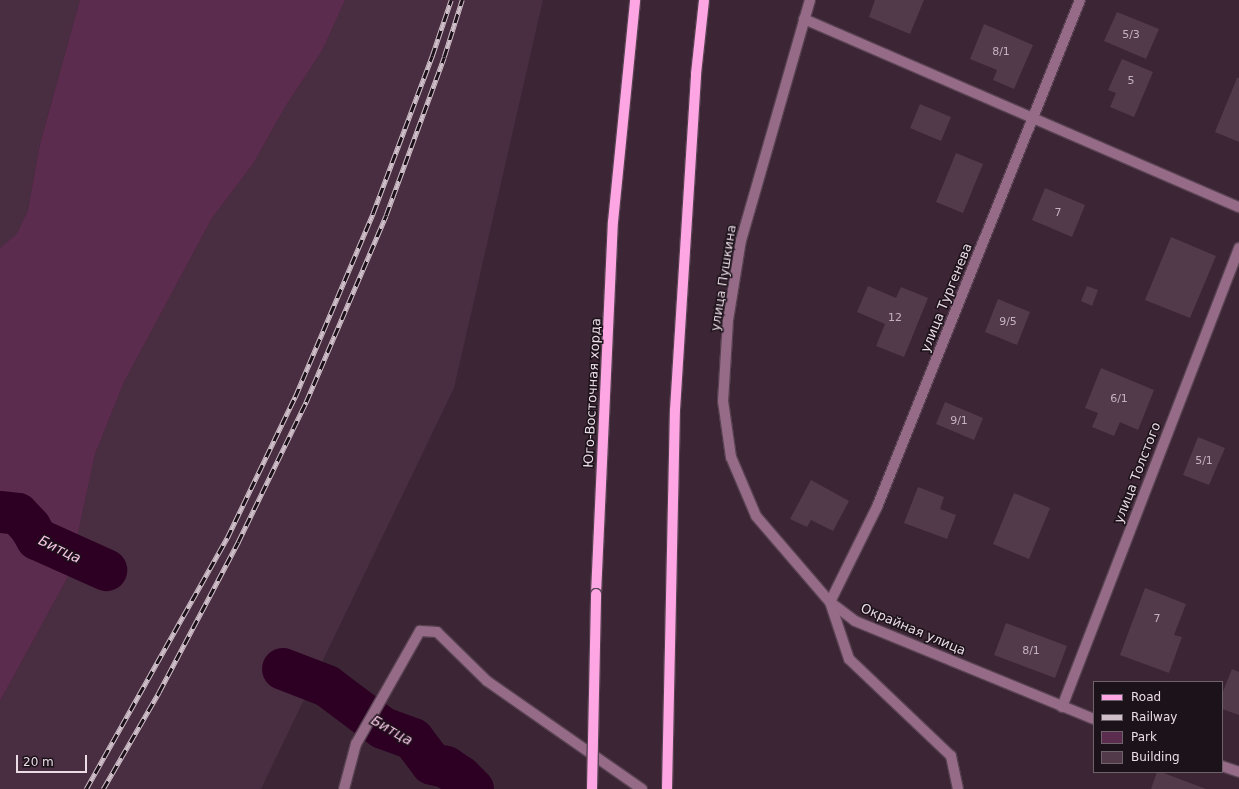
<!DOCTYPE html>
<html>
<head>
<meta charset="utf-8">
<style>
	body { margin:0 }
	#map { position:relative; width:1239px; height:789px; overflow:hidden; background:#3c2535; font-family:"DejaVu Sans",sans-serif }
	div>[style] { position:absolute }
	.built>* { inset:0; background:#492d41 }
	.green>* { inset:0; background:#5c2c4e }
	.river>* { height:42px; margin:-21px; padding:0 21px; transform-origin:21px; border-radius:21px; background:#2d0023 }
	.building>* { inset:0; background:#533a4b }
	.roads { filter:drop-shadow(1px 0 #584251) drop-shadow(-1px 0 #584251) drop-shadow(0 1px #584251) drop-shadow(0 -1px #584251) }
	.minor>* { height:10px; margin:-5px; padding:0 5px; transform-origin:5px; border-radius:5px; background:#956b88 }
	.major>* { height:10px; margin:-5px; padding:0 5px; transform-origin:5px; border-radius:5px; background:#fea6e3 }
	.rail>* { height:4.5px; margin-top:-2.25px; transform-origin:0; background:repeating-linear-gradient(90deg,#1c1219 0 9px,#cfbfc9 0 18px); box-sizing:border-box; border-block:1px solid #cfbfc9 }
	.bridges { filter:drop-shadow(1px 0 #584251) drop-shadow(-1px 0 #584251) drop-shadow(0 1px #584251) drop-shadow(0 -1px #584251) }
	.major-bridge>* { height:10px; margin:-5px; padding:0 5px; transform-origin:5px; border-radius:5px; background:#fea6e3 }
	span { translate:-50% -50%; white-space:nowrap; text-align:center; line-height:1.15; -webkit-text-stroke:3px #1c1219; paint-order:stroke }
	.number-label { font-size:11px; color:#c4b3be }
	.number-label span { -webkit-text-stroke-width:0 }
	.street-label { font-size:13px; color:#eadbe5 }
	.water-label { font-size:14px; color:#f8c5e7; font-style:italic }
	.legend { position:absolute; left:1093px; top:681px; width:130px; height:92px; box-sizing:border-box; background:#1c1219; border:1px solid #6e626b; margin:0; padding:5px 7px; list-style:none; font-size:12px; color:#eadbe5 }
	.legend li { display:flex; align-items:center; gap:8px; height:20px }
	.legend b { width:20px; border:1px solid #6e626b }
	.scale { position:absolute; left:16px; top:755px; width:71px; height:18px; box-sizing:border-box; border:2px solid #eadbe5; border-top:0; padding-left:5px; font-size:12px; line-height:14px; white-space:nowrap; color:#eadbe5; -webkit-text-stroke:3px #1c1219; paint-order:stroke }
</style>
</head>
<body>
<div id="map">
	<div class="built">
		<div style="clip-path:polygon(0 0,80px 0,40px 144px,28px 210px,17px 235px,0 248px)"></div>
		<div style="clip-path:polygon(345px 0,543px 0,454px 388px,261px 789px,0 789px,0 701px,69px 575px,95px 454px,124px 382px,212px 218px,253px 164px,285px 107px,323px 49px)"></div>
	</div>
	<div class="green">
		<div style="clip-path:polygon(80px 0,345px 0,323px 49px,285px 107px,253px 164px,212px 218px,124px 382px,95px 454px,69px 575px,0 701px,0 248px,17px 234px,28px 210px,40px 144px)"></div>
	</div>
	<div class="river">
		<div style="left:0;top:512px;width:18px;rotate:6deg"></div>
		<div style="left:18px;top:514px;width:18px;rotate:47deg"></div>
		<div style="left:30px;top:527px;width:14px;rotate:60deg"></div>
		<div style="left:37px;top:539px;width:76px;rotate:24.2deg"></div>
		<div style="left:283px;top:669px;width:47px;rotate:21.1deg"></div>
		<div style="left:327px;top:686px;width:70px;rotate:36.9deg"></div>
		<div style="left:383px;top:728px;width:32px;rotate:20deg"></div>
		<div style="left:413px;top:739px;width:31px;rotate:53deg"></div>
		<div style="left:432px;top:764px;width:14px;rotate:12deg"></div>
		<div style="left:446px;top:767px;width:18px;rotate:34deg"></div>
		<div style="left:461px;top:777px;width:17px;rotate:45deg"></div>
	</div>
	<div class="building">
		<div style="clip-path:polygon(875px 0,924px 0,910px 34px,869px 17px)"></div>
		<div style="clip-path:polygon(1117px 12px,1159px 29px,1146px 59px,1104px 41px)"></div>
		<div style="clip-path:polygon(984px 24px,1033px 45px,1014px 89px,993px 80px,997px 70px,970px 59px)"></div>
		<div style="clip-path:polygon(1122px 59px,1153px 72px,1134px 117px,1110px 107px,1116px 93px,1108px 90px)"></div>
		<div style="clip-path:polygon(1237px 78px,1239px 78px,1239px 142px,1215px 132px)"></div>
		<div style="clip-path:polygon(920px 104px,951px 117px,941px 141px,910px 128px)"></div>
		<div style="clip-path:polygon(956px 153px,983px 164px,963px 213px,936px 202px)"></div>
		<div style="clip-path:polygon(1045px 188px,1085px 205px,1072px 237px,1032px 220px)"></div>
		<div style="clip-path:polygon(1171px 237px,1216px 256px,1190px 318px,1145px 300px)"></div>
		<div style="clip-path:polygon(868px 286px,896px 298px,901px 287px,928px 298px,904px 357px,876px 346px,885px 324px,857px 312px)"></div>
		<div style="clip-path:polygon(1087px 286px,1098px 290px,1092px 306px,1081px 301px)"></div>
		<div style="clip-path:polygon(998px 299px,1030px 312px,1017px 345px,985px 332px)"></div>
		<div style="clip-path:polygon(1101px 368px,1154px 390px,1138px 430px,1120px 422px,1114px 436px,1092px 427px,1098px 413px,1085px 408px)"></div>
		<div style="clip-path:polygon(945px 402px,983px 418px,974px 440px,936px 424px)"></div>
		<div style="clip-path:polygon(1198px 437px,1225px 448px,1209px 485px,1183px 475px)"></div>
		<div style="clip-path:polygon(811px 480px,849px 501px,833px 531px,811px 520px,807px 527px,790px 519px)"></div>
		<div style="clip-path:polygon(918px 487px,944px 497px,940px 509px,956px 515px,947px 539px,904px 523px)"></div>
		<div style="clip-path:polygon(1014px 493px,1050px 508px,1029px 559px,993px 544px)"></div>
		<div style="clip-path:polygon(1145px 588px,1186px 604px,1174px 635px,1182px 637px,1169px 673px,1120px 655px)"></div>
		<div style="clip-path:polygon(1006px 623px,1067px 646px,1055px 678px,994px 655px)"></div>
		<div style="clip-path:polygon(1232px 669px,1239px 672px,1239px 715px,1222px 709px,1222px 694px)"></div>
		<div style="clip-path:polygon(1157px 772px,1161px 772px,1206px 789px,1151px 789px)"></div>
	</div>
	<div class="roads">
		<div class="minor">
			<div style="left:810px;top:0;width:250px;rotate:106deg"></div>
			<div style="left:741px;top:240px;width:81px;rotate:99.2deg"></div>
			<div style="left:728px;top:320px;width:81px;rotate:93.5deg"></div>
			<div style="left:723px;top:401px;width:57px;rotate:81.9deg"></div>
			<div style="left:731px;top:457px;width:64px;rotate:67deg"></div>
			<div style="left:756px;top:516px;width:113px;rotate:49.3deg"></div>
			<div style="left:830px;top:602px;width:31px;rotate:37deg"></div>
			<div style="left:855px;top:621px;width:258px;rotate:22.3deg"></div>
			<div style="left:804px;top:19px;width:474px;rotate:23.4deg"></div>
			<div style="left:1062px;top:707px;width:492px;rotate:-68.9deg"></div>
			<div style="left:1222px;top:766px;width:18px;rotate:19deg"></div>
			<div style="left:344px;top:789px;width:47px;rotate:-75.1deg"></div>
			<div style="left:356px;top:744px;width:130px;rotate:-60.5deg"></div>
			<div style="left:420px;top:631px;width:17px;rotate:3deg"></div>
			<div style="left:437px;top:632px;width:70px;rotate:44.4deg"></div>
			<div style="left:487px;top:681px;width:189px;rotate:34.9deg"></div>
			<div style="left:958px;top:789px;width:34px;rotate:-102deg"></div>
			<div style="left:951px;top:756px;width:141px;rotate:-136.4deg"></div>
			<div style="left:849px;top:659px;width:60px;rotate:-108.4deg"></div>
			<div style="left:830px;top:602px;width:106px;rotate:-63.7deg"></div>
			<div style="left:877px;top:507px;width:546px;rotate:-68.18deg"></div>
		</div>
		<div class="major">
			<div style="left:596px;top:594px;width:372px;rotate:-87.4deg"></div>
			<div style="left:613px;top:222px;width:223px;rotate:-84.3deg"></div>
			<div style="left:667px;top:789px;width:379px;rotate:-88.8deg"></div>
			<div style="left:675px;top:410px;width:337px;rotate:-86.4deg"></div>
			<div style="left:696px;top:74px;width:74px;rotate:-83.8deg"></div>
		</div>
	</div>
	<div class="rail">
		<div style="left:86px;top:789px;width:288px;rotate:-60.7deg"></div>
		<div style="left:227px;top:538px;width:157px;rotate:-64.3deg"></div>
		<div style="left:295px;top:397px;width:200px;rotate:-67deg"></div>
		<div style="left:373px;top:213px;width:168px;rotate:-69.4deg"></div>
		<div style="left:432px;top:56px;width:59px;rotate:-71.3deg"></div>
		<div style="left:103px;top:789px;width:112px;rotate:-60deg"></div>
		<div style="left:159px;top:692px;width:170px;rotate:-62.2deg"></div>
		<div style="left:238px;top:542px;width:156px;rotate:-64.1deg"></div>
		<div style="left:306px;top:402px;width:203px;rotate:-66.8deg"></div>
		<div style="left:386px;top:215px;width:168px;rotate:-69.8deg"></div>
		<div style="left:444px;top:57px;width:60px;rotate:-72.5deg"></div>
	</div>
	<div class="bridges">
		<div class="major-bridge">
			<div style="left:592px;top:789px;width:195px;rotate:-88.8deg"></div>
		</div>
	</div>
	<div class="number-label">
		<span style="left:1131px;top:35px">5/3</span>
		<span style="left:1001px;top:52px">8/1</span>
		<span style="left:1131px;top:81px">5</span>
		<span style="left:1058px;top:213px">7</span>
		<span style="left:895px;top:318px">12</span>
		<span style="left:1008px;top:322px">9/5</span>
		<span style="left:1119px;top:399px">6/1</span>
		<span style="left:959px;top:421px">9/1</span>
		<span style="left:1204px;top:461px">5/1</span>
		<span style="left:1157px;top:619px">7</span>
		<span style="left:1031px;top:651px">8/1</span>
	</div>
	<div class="street-label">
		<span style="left:724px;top:278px;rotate:-81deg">улица Пушкина</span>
		<span style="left:947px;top:298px;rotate:-68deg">улица Тургенева</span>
		<span style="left:593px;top:393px;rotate:-87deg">Юго-Восточная хорда</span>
		<span style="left:1138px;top:473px;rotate:-69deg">улица Толстого</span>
		<span style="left:913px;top:630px;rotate:23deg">Окрайная улица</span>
	</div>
	<div class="water-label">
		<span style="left:60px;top:549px;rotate:26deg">Битца</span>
		<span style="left:392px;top:730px;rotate:30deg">Битца</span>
	</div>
	<ul class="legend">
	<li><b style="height:5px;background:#fea6e3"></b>Road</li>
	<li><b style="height:5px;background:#cfbfc9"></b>Railway</li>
	<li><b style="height:11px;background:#5c2c4e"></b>Park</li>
	<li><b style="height:11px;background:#533a4b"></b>Building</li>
	</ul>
	<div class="scale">20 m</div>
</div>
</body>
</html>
